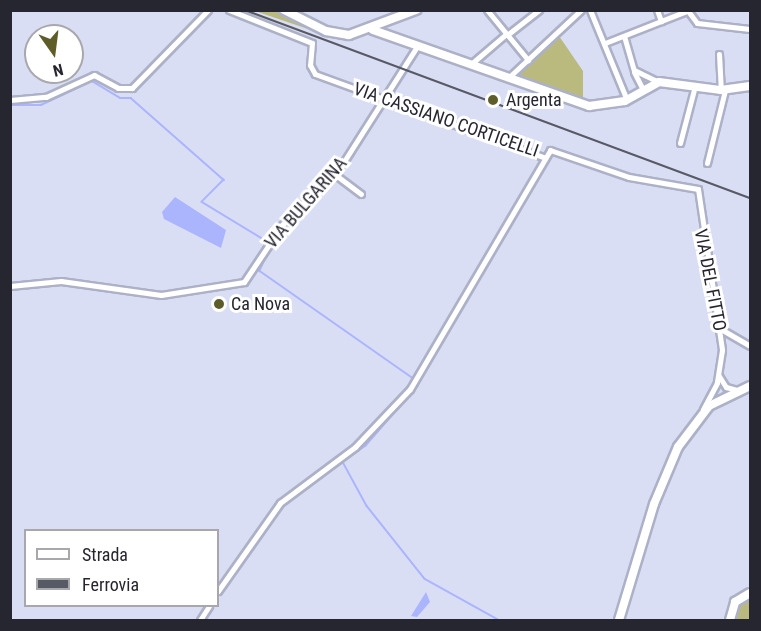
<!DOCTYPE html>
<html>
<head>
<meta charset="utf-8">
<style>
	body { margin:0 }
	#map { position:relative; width:761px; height:631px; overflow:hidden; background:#dadef4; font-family:"Roboto Condensed",sans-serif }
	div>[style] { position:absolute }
	.green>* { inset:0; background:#baba7f }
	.water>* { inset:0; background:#aab5fd }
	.stream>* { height:1.5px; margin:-0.75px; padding:0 0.75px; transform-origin:0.75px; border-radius:0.75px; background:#aab5fd }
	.roads { filter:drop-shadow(2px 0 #adb1c7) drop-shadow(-2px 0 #adb1c7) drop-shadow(0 2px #adb1c7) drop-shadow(0 -2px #adb1c7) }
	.street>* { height:5px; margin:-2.5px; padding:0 2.5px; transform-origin:2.5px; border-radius:2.5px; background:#fff }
	.secondary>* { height:8px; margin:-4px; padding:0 4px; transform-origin:4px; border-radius:4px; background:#fff }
	.primary>* { height:8px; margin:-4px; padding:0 4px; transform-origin:4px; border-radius:4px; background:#fff }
	.rail>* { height:1.5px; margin:-0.75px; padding:0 0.75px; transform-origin:0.75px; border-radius:0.75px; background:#575965 }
	.dots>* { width:16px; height:16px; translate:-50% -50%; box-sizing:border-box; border:3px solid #fff; border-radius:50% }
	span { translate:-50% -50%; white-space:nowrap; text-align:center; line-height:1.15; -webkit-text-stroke:6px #fff; paint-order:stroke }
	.poi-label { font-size:18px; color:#25262f }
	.left { translate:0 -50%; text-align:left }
	.street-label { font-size:18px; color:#25262f }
	.frame { position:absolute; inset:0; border:12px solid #25262f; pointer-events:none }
	.legend { position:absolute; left:24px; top:529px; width:195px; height:78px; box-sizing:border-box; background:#fff; border:2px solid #a8a8ac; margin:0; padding:8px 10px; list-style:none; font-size:18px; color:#25262f }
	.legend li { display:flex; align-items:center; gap:12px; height:30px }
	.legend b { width:30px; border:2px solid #a8a8ac }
	.north { position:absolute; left:24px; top:24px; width:60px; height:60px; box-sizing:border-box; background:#fff; border:2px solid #a8a8ac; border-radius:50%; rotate:166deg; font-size:16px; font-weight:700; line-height:24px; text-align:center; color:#25262f }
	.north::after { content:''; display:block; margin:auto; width:21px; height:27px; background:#5e5d2a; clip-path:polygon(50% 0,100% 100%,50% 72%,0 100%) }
</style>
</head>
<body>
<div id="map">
	<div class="green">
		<div style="clip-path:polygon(255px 11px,281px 11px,311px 30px)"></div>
		<div style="clip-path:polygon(559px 36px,583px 71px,583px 102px,516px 77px)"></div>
		<div style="clip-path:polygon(750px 598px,750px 620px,734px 620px,738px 606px)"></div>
	</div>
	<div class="water">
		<div style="clip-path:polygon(175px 197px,226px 230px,221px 248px,164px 219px,162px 212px)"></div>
		<div style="clip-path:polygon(426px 592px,430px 602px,417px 617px,411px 616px)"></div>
	</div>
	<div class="stream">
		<div style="left:10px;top:105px;width:31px"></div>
		<div style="left:41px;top:105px;width:56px;rotate:-25.2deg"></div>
		<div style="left:92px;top:81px;width:33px;rotate:31deg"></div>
		<div style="left:120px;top:98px;width:11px"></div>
		<div style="left:131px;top:98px;width:124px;rotate:41.4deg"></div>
		<div style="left:224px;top:180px;width:31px;rotate:135deg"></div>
		<div style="left:202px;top:202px;width:77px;rotate:31.2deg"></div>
		<div style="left:272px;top:245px;width:29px;rotate:115deg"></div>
		<div style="left:260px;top:271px;width:187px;rotate:35deg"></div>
		<div style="left:417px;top:381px;width:5px;rotate:79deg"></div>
		<div style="left:418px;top:386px;width:79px;rotate:130.9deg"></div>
		<div style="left:366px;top:446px;width:28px;rotate:145deg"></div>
		<div style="left:343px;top:462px;width:50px;rotate:61.4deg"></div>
		<div style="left:367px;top:506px;width:93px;rotate:51.5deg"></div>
		<div style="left:425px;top:579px;width:85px;rotate:29deg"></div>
	</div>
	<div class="roads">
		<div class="street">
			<div style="left:229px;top:10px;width:89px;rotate:21.7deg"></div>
			<div style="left:312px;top:43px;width:22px;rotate:95deg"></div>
			<div style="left:310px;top:65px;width:10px;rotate:61deg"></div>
			<div style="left:315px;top:74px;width:243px;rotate:20deg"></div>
			<div style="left:487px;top:10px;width:65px;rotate:50.6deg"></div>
			<div style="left:590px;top:10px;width:97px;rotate:67.7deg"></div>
			<div style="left:657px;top:10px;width:12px;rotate:70deg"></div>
			<div style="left:688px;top:11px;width:15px;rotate:53deg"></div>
			<div style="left:697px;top:23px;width:53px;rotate:6.5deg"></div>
			<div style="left:507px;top:35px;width:41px;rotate:-38deg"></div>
			<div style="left:624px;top:36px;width:35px;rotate:74deg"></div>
			<div style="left:634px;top:70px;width:28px;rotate:26deg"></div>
			<div style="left:605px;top:43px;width:90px;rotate:-21.4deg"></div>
			<div style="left:719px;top:54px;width:36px;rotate:87deg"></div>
			<div style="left:471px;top:64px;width:46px;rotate:-40.6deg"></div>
			<div style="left:634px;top:72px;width:20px;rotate:63deg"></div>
			<div style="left:508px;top:78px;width:100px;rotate:-43deg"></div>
			<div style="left:10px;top:100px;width:36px;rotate:-5deg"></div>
			<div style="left:46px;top:97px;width:53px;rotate:-24.6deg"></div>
			<div style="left:94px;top:75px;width:27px;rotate:28deg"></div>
			<div style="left:118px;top:88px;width:14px"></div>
			<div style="left:132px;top:88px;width:109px;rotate:-45.7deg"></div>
			<div style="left:680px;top:143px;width:59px;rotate:-75.3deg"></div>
			<div style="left:707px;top:163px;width:75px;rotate:-76.1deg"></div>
			<div style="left:333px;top:173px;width:35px;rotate:37deg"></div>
			<div style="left:10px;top:286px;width:51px;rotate:-5.6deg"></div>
			<div style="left:61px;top:281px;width:101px;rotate:8deg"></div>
			<div style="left:161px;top:295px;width:84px;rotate:-8.9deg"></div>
			<div style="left:244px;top:282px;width:69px;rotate:-56.3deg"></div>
			<div style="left:282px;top:225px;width:87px;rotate:-45.5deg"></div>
			<div style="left:343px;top:163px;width:140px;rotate:-57.6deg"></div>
			<div style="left:719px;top:328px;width:36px;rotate:30deg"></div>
			<div style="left:719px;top:376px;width:13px;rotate:58deg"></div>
			<div style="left:726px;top:387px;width:11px;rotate:15deg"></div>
			<div style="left:218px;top:591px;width:108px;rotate:-54.8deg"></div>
			<div style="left:280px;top:503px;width:94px;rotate:-36.7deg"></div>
			<div style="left:355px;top:447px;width:80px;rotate:-46.5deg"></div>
			<div style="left:410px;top:389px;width:277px;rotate:-59.6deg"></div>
			<div style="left:550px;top:150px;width:83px;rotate:18.9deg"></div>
			<div style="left:629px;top:177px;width:70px;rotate:9.9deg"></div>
			<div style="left:698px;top:189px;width:163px;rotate:81.5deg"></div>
			<div style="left:722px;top:350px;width:33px;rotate:99deg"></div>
			<div style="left:717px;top:383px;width:30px;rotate:118deg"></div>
			<div style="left:200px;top:620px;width:17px;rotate:-57deg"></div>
		</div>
		<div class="secondary">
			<div style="left:284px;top:10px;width:47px;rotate:26.6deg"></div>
			<div style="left:326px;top:31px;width:23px;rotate:10deg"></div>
			<div style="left:349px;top:35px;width:72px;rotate:-20.5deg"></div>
			<div style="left:373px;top:30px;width:229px;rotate:19.4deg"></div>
			<div style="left:589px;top:106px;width:36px;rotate:-8deg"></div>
			<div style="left:625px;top:101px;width:39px;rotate:-29deg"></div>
			<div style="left:659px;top:82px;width:63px;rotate:7.4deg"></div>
			<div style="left:721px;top:90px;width:29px;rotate:-8deg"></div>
			<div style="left:619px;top:620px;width:121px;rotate:-73.2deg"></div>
			<div style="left:654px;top:504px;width:62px;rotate:-67.2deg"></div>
			<div style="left:678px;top:447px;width:51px;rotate:-52.9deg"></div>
			<div style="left:709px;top:406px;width:46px;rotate:-26deg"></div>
		</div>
		<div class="primary">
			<div style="left:730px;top:620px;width:19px;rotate:-74deg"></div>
			<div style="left:735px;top:602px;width:17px;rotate:-31deg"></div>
		</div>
	</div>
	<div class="rail">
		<div style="left:245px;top:10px;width:539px;rotate:20.42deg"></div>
	</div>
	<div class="dots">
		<div style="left:493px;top:100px;background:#5e5d2a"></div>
		<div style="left:219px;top:304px;background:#5e5d2a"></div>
	</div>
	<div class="poi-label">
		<span class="left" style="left:506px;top:100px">Argenta</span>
		<span class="left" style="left:231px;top:304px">Ca Nova</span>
	</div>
	<div class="street-label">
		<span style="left:446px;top:120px;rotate:19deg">VIA CASSIANO CORTICELLI</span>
		<span style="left:306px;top:203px;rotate:-49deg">VIA BULGARINA</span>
		<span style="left:710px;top:280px;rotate:79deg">VIA DEL FITTO</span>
	</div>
	<div class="frame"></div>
	<ul class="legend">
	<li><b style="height:8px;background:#fff"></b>Strada</li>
	<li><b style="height:8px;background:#575965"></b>Ferrovia</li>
	</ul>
	<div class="north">N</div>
</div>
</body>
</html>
